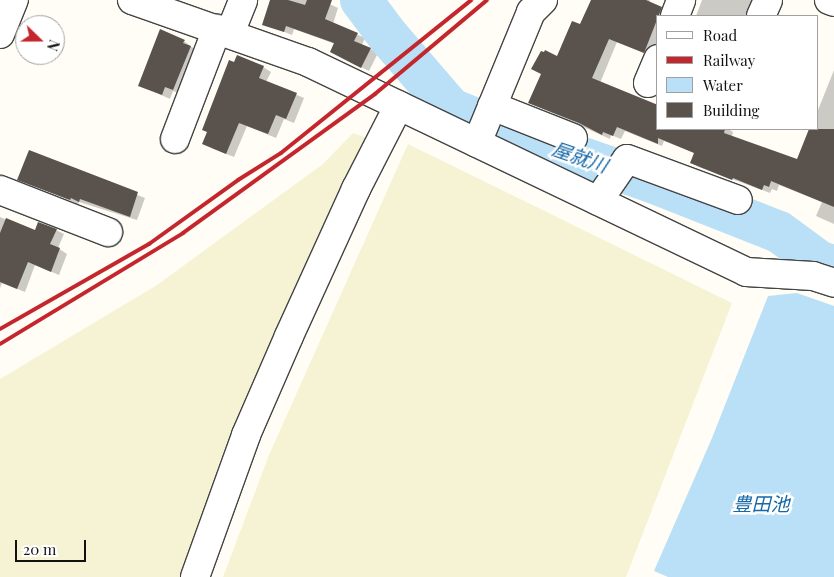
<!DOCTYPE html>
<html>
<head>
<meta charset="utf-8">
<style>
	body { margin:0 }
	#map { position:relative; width:834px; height:577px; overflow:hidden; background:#fffdf5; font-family:"Playfair Display","Noto Sans JP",serif }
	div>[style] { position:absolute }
	.farmland>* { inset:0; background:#f6f3d4 }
	.water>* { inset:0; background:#b9e0f7 }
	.shadow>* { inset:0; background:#0003 }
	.river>* { height:42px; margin:-21px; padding:0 21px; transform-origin:21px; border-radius:21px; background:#b9e0f7 }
	.building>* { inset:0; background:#5a524d }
	.roads { filter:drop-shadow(1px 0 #444) drop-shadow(-1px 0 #444) drop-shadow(0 1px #444) drop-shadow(0 -1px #444) }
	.minor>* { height:28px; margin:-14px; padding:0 14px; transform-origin:14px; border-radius:14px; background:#fff }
	.rail>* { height:4px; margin:-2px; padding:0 2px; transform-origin:2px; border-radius:2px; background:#c4262e }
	span { translate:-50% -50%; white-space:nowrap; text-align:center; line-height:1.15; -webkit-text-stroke:5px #fff; paint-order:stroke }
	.water-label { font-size:19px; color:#1768a6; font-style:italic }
	.legend { position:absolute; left:656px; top:15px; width:162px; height:115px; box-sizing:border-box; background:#fff; border:1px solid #a0a0a0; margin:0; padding:6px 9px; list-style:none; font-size:15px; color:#111 }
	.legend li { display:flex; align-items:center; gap:10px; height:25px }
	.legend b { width:25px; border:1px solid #a0a0a0 }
	.north { position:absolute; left:15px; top:15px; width:50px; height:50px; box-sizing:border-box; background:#fff; border:1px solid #a0a0a0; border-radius:50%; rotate:112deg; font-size:14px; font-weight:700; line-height:20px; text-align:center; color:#111 }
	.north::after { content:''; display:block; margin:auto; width:18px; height:22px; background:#c4262e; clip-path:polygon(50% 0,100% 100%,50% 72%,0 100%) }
	.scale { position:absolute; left:15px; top:540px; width:71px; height:22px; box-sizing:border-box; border:2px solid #111; border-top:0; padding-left:6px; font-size:15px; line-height:18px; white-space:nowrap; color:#111; -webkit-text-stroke:4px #fff; paint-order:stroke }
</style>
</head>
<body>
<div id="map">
	<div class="farmland">
		<div style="clip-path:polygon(353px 133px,369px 139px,237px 437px,181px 577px,0 577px,0 379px,157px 285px,323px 164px)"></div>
		<div style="clip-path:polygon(408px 144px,732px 303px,626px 577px,223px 577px,269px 455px)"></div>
	</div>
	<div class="water">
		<div style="clip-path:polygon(797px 293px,834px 306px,834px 577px,668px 577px,654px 571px,712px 438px,768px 296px)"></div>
	</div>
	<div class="shadow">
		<div style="clip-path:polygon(272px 0,321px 0,338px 8px,333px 24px,365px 38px,362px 45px,378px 53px,369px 71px,339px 56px,335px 44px,294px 29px,292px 35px,264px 24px)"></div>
		<div style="clip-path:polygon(593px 0,650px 0,649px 3px,669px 12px,668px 16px,658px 16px,658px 43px,652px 56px,617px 42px,600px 83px,655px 105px,658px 102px,658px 129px,728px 129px,733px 132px,732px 137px,798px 160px,810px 129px,818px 129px,818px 110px,834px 70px,834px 224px,816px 216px,822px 202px,779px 185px,777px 191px,772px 189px,770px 193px,699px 167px,691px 162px,695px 153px,664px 141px,662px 146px,625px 131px,621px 139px,611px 135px,610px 139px,530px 103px,558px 57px,581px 26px)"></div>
		<div style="clip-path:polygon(702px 0,756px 0,749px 16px,696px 16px)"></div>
		<div style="clip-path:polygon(184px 41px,198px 52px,181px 94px,173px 91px,170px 99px,139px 85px)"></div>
		<div style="clip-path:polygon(235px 63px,263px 67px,271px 72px,266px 82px,304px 98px,294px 123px,284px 119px,276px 138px,247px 126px,234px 157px,211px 148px)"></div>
		<div style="clip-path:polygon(29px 152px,145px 198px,137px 220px,79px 202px,78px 204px,19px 179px)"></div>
		<div style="clip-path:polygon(0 217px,36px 232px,56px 230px,64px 234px,58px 248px,67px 254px,59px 275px,35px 265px,25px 292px,2px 283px,0 288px)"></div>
	</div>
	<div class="river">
		<div style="left:361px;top:0;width:45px;rotate:53.1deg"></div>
		<div style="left:388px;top:36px;width:96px;rotate:49.2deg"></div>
		<div style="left:451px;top:109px;width:58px;rotate:22.2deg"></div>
		<div style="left:505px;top:131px;width:156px;rotate:19.1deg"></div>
		<div style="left:652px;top:182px;width:136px;rotate:21.5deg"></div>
		<div style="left:779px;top:232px;width:51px;rotate:36.2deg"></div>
		<div style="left:820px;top:262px;width:15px;rotate:16deg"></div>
	</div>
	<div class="building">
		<div style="clip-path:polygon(270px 0,288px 0,305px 5px,307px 0,332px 0,325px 19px,358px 33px,354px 41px,371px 48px,361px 68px,330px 52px,334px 43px,286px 26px,284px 32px,262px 25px)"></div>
		<div style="clip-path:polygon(591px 0,646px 0,662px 7px,644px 53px,609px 39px,592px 78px,658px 105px,658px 129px,725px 129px,724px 133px,797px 159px,809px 129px,834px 129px,834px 207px,771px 181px,769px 187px,764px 185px,762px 190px,733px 178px,732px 180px,690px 163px,694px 153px,658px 138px,658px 144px,617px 127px,613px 136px,603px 132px,602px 135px,579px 123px,528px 103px,541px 74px,531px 69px,541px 51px,544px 52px,545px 50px,557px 56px,572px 21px,580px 24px)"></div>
		<div style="clip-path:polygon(160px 29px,185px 40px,183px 43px,191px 46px,173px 90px,165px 87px,162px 95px,138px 86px)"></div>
		<div style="clip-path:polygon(237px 55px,264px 66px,259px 78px,297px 93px,286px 119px,276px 115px,268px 134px,239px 123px,226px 154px,202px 144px,207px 132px,202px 130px,229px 60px,234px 62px)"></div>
		<div style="clip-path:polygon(29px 150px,138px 192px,130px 217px,80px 199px,79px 202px,71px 198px,70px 200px,17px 180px)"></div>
		<div style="clip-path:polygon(6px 218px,35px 230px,38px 222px,57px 229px,50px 244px,60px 248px,51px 272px,28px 262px,17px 289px,0 282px,0 233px)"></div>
	</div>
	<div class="roads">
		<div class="minor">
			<div style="left:132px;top:0;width:187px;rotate:19.4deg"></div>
			<div style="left:308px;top:62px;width:486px;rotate:25.6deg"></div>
			<div style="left:746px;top:272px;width:67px;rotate:3.4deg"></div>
			<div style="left:813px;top:276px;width:22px;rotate:18deg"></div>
			<div style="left:829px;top:0;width:5px;rotate:22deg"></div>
			<div style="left:675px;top:16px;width:17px;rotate:-69deg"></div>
			<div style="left:761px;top:16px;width:17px;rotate:-66deg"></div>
			<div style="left:230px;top:33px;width:35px;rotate:-68deg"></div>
			<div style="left:0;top:34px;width:37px;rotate:-68deg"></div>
			<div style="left:648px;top:83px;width:26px;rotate:-67deg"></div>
			<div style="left:492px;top:106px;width:87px;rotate:21.6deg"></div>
			<div style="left:175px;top:139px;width:118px;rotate:-69.1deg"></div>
			<div style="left:477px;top:143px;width:142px;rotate:-67.6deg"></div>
			<div style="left:531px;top:12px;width:17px;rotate:-45deg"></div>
			<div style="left:0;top:190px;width:116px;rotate:21.3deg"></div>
			<div style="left:598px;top:201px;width:51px;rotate:-55.4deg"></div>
			<div style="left:627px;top:159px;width:118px;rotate:20.3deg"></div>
			<div style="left:195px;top:577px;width:151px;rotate:-70.2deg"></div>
			<div style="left:246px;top:435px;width:108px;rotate:-66.5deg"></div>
			<div style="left:289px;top:336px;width:162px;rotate:-65.5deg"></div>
			<div style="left:356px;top:189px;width:94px;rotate:-62.9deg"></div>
		</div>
	</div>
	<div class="rail">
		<div style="left:0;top:329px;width:172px;rotate:-29.7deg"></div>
		<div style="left:149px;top:244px;width:110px;rotate:-35.7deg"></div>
		<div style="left:238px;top:180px;width:51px;rotate:-32.1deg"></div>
		<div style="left:281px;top:153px;width:244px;rotate:-38.8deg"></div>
		<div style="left:0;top:344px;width:214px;rotate:-31.2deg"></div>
		<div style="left:183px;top:233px;width:237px;rotate:-35.9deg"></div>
		<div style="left:375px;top:94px;width:146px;rotate:-40deg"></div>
	</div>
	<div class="water-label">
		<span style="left:580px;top:157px;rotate:19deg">屋就川</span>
		<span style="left:761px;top:504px">豊田池</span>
	</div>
	<ul class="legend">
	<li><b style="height:6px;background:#fff"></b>Road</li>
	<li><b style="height:6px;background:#c4262e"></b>Railway</li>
	<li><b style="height:14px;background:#b9e0f7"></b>Water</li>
	<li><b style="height:14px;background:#5a524d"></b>Building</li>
	</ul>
	<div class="north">N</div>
	<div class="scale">20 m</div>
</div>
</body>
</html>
